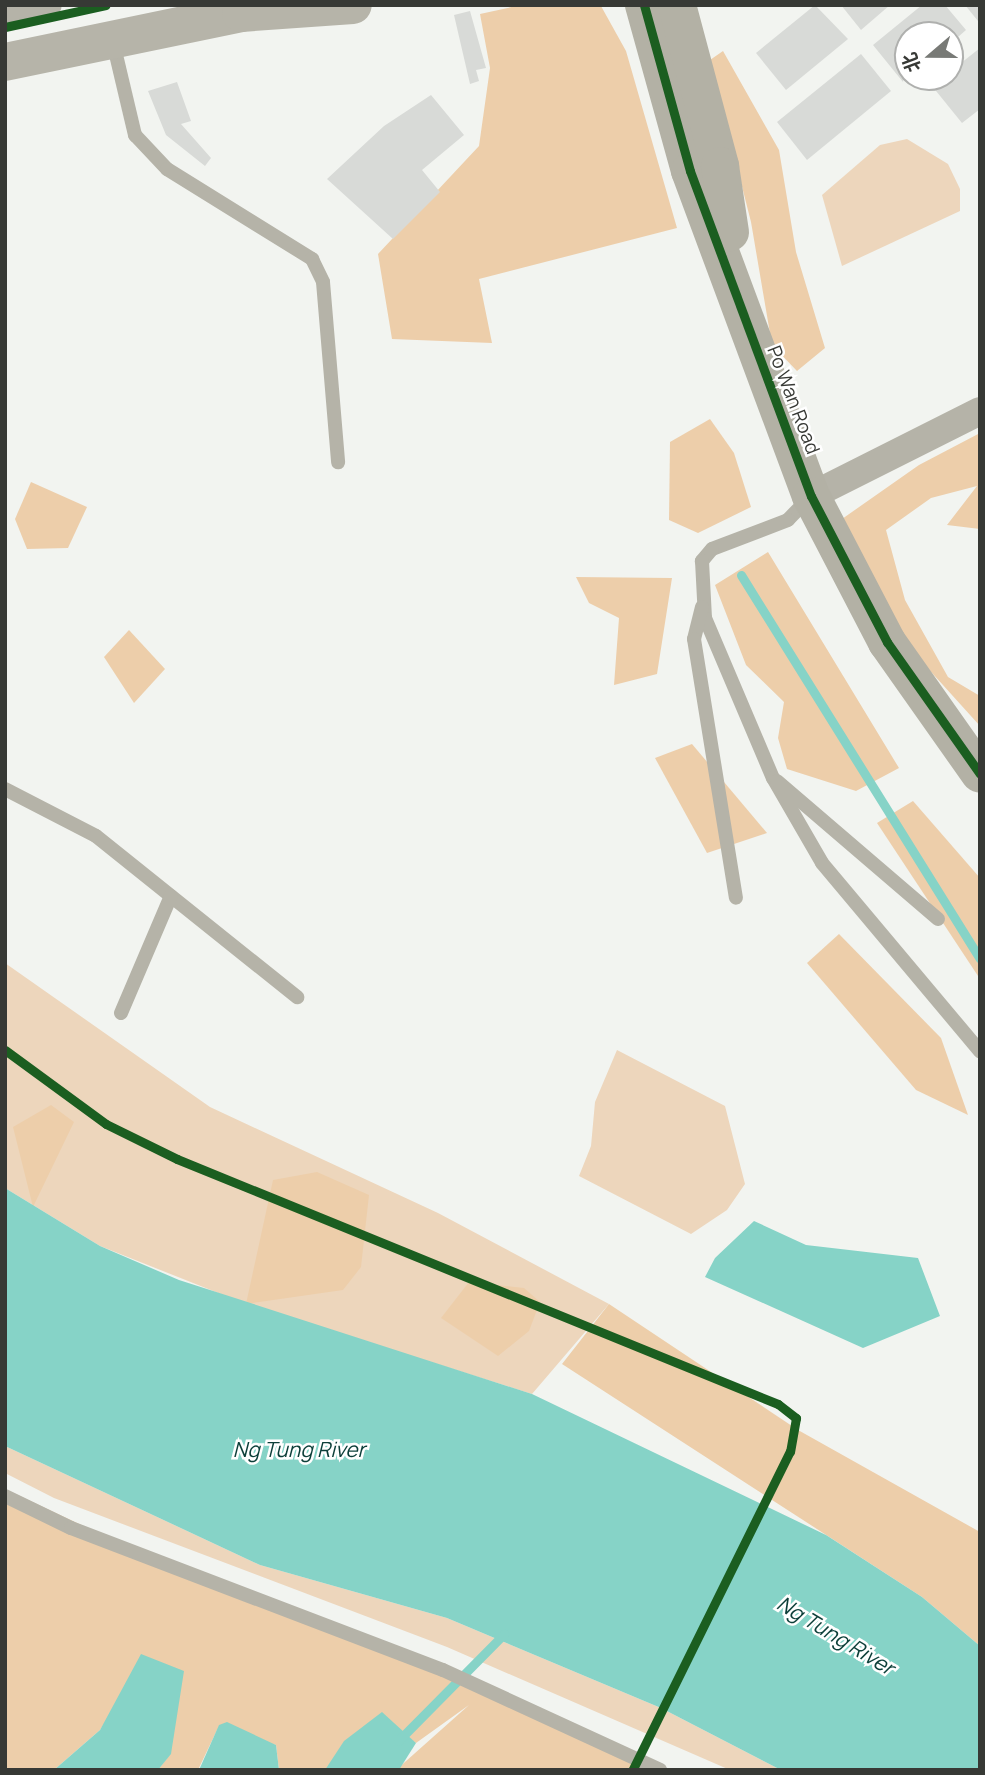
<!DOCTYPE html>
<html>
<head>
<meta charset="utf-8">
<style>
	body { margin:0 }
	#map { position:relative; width:985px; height:1775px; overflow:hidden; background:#f2f4f0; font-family:Manrope,"Noto Sans SC",sans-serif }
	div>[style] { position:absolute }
	.green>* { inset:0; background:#edd6bc }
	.forest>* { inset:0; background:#edceaa }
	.water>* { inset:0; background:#86d3c7 }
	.stream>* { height:9px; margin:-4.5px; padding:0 4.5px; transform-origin:4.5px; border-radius:4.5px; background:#86d3c7 }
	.building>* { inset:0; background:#d8dad7 }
	.lane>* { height:14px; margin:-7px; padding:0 7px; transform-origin:7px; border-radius:7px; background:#b5b3a8 }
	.street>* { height:28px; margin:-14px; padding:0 14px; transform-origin:14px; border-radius:14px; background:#b5b3a8 }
	.secondary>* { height:38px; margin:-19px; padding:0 19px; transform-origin:19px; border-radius:19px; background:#b3b1a5 }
	.primary>* { height:38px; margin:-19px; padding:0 19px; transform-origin:19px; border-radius:19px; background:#b6b4a9 }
	.cycleway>* { height:9px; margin:-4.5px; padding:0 4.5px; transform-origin:4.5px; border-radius:4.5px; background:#1b5e20 }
	span { translate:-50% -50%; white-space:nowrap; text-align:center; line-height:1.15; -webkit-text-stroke:5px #fff; paint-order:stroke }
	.street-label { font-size:19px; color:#373935 }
	.water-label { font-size:21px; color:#0c3f39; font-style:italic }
	.frame { position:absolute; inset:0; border:7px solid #373935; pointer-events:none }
	.north { position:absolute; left:894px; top:21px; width:70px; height:70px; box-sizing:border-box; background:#fff; border:2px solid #afb0ae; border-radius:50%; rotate:250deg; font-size:19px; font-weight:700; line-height:28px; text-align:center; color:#373935 }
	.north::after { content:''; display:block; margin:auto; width:24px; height:32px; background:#787a76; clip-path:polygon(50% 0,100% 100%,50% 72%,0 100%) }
</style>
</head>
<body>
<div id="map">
	<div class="green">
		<div style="clip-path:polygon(907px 139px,948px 164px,960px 189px,960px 211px,842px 266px,822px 195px,880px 145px)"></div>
		<div style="clip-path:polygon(5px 963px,210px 1107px,438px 1213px,609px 1304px,532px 1394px,246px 1304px,100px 1246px,5px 1188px)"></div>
		<div style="clip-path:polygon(617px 1050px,725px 1106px,745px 1184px,727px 1210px,691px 1234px,579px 1176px,591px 1146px,595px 1102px)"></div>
		<div style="clip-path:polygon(5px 1446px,260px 1565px,447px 1618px,661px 1708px,781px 1770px,730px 1770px,447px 1647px,54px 1498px,5px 1473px)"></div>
	</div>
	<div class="forest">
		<div style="clip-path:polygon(521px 5px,601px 6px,626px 51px,677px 228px,479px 279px,492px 343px,392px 339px,378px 254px,479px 146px,490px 68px,480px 14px)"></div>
		<div style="clip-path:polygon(723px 51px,779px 150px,796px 252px,825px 348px,797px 371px,772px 345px,751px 222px,710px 60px)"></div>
		<div style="clip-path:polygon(710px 419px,734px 453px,751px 507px,698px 533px,669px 520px,670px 442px)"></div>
		<div style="clip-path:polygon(980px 433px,980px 529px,947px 525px,977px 486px,931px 498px,886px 530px,905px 600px,948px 677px,980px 696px,980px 726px,886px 622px,842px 519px,919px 465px)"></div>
		<div style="clip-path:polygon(31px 482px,87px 507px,68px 548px,27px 549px,15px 519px)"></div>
		<div style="clip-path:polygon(768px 552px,899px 768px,856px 791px,787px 769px,778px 738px,784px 702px,746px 665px,715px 585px)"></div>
		<div style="clip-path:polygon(576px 577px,672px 578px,657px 674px,614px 685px,619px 618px,589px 603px)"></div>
		<div style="clip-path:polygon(129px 630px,165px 669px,134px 703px,104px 657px)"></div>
		<div style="clip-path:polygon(692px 744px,767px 833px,707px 853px,655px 758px)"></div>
		<div style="clip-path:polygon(913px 801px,980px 878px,980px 979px,877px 823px)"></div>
		<div style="clip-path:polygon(839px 934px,941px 1038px,968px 1115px,916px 1090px,807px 963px)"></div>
		<div style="clip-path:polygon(51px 1105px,74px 1122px,33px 1207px,13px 1127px)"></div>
		<div style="clip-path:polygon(317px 1172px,369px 1195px,361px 1267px,343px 1290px,246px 1304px,273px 1180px)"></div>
		<div style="clip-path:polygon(469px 1282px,524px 1288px,540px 1302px,529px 1331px,498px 1356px,441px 1318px)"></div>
		<div style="clip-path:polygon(609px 1304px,798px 1430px,980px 1532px,980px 1646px,922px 1597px,562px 1364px)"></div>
		<div style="clip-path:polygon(5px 1489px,179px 1571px,443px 1670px,660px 1770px,396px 1770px,469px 1705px,416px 1743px,378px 1716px,327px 1770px,279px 1770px,276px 1745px,217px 1730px,198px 1770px,158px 1770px,171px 1753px,124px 1693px,100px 1730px,54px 1770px,5px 1770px)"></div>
	</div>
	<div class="water">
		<div style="clip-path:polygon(5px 1188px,100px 1246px,179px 1280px,532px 1394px,826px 1535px,922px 1597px,980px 1646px,980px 1770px,781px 1770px,661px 1708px,447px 1618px,260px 1565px,5px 1446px)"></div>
		<div style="clip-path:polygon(754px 1221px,806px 1245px,918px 1258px,940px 1316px,863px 1348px,705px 1277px,715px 1258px)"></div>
		<div style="clip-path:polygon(141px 1654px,184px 1671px,171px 1754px,158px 1770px,54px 1770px,100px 1730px)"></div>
		<div style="clip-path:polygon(382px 1712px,416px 1743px,399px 1770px,325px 1770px,344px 1741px)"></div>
		<div style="clip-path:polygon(227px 1722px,276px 1745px,279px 1770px,199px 1770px,219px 1725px)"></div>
	</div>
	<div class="stream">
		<div style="left:741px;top:575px;width:452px;rotate:58.1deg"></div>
		<div style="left:398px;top:1741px;width:151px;rotate:-45.3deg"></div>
	</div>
	<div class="building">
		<div style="clip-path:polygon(815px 5px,848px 39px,786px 90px,756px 53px)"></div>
		<div style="clip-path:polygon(841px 5px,890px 5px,861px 30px)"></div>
		<div style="clip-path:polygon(922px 5px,945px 5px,966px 30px,950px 44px,950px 35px,908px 35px,903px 82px,873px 45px)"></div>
		<div style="clip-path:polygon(965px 5px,980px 5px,980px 20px,978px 21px)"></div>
		<div style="clip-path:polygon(470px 11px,486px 68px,476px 70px,479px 81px,470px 84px,454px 15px)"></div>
		<div style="clip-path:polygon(980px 48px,980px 109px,962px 123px,932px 86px)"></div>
		<div style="clip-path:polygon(861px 54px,891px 91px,807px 160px,777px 122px)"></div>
		<div style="clip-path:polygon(177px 82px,191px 121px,181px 124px,211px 158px,205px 166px,166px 135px,148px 91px)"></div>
		<div style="clip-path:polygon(431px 95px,464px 135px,422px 170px,440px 192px,393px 239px,327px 179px,384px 126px)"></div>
	</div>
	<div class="lane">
		<div style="left:113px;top:42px;width:96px;rotate:76.7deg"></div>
		<div style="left:135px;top:135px;width:47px;rotate:46.7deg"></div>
		<div style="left:167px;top:169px;width:171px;rotate:31.8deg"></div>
		<div style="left:312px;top:259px;width:25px;rotate:64deg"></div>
		<div style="left:323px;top:282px;width:181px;rotate:85.2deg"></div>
		<div style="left:809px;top:498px;width:30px;rotate:134deg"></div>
		<div style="left:788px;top:520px;width:81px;rotate:159.1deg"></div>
		<div style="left:712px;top:549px;width:16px;rotate:130deg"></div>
		<div style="left:702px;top:561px;width:57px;rotate:87deg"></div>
		<div style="left:705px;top:618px;width:174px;rotate:67deg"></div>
		<div style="left:773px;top:778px;width:98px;rotate:60deg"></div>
		<div style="left:822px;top:863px;width:246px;rotate:50deg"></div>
		<div style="left:702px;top:607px;width:33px;rotate:104deg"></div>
		<div style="left:694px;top:639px;width:262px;rotate:80.8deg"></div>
		<div style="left:777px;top:781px;width:212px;rotate:40.6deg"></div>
		<div style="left:5px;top:789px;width:102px;rotate:27.3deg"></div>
		<div style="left:96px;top:836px;width:258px;rotate:38.7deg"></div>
		<div style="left:121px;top:1013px;width:127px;rotate:-66.9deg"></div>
		<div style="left:5px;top:1496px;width:73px;rotate:25.9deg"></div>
		<div style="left:71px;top:1528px;width:398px;rotate:20.9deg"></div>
		<div style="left:443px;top:1670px;width:239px;rotate:24.7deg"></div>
	</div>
	<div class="street">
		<div style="left:5px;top:16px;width:44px;rotate:-14.3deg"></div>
		<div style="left:811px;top:496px;width:189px;rotate:-26.7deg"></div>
	</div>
	<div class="secondary">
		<div style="left:644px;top:5px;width:172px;rotate:74.5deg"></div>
		<div style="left:690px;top:171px;width:347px;rotate:69.6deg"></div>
		<div style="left:811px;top:496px;width:165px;rotate:62.5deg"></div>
		<div style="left:887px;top:642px;width:161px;rotate:54.8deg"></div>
		<div style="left:677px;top:5px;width:167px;rotate:75deg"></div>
		<div style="left:720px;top:166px;width:67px;rotate:81.4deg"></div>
	</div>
	<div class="primary">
		<div style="left:5px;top:62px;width:241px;rotate:-11.7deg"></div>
		<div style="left:241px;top:13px;width:112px;rotate:-4.1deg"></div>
	</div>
	<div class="cycleway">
		<div style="left:644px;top:5px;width:172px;rotate:74.5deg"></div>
		<div style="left:690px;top:171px;width:347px;rotate:69.6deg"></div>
		<div style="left:811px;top:496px;width:165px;rotate:62.5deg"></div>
		<div style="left:887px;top:642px;width:161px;rotate:54.8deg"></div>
		<div style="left:5px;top:27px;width:103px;rotate:-12.3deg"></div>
		<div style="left:5px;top:1050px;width:125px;rotate:36.2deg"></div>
		<div style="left:106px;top:1124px;width:79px;rotate:26.2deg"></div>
		<div style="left:177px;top:1159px;width:649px;rotate:22.18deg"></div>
		<div style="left:778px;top:1404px;width:23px;rotate:38deg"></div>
		<div style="left:796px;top:1418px;width:34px;rotate:100deg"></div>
		<div style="left:790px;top:1451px;width:356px;rotate:116.3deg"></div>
	</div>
	<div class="street-label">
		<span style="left:793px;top:400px;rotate:69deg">Po Wan Road</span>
	</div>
	<div class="water-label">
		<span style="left:299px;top:1449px">Ng Tung River</span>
		<span style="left:836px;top:1635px;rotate:31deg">Ng Tung River</span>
	</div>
	<div class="frame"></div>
	<div class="north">北</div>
</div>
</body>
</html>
